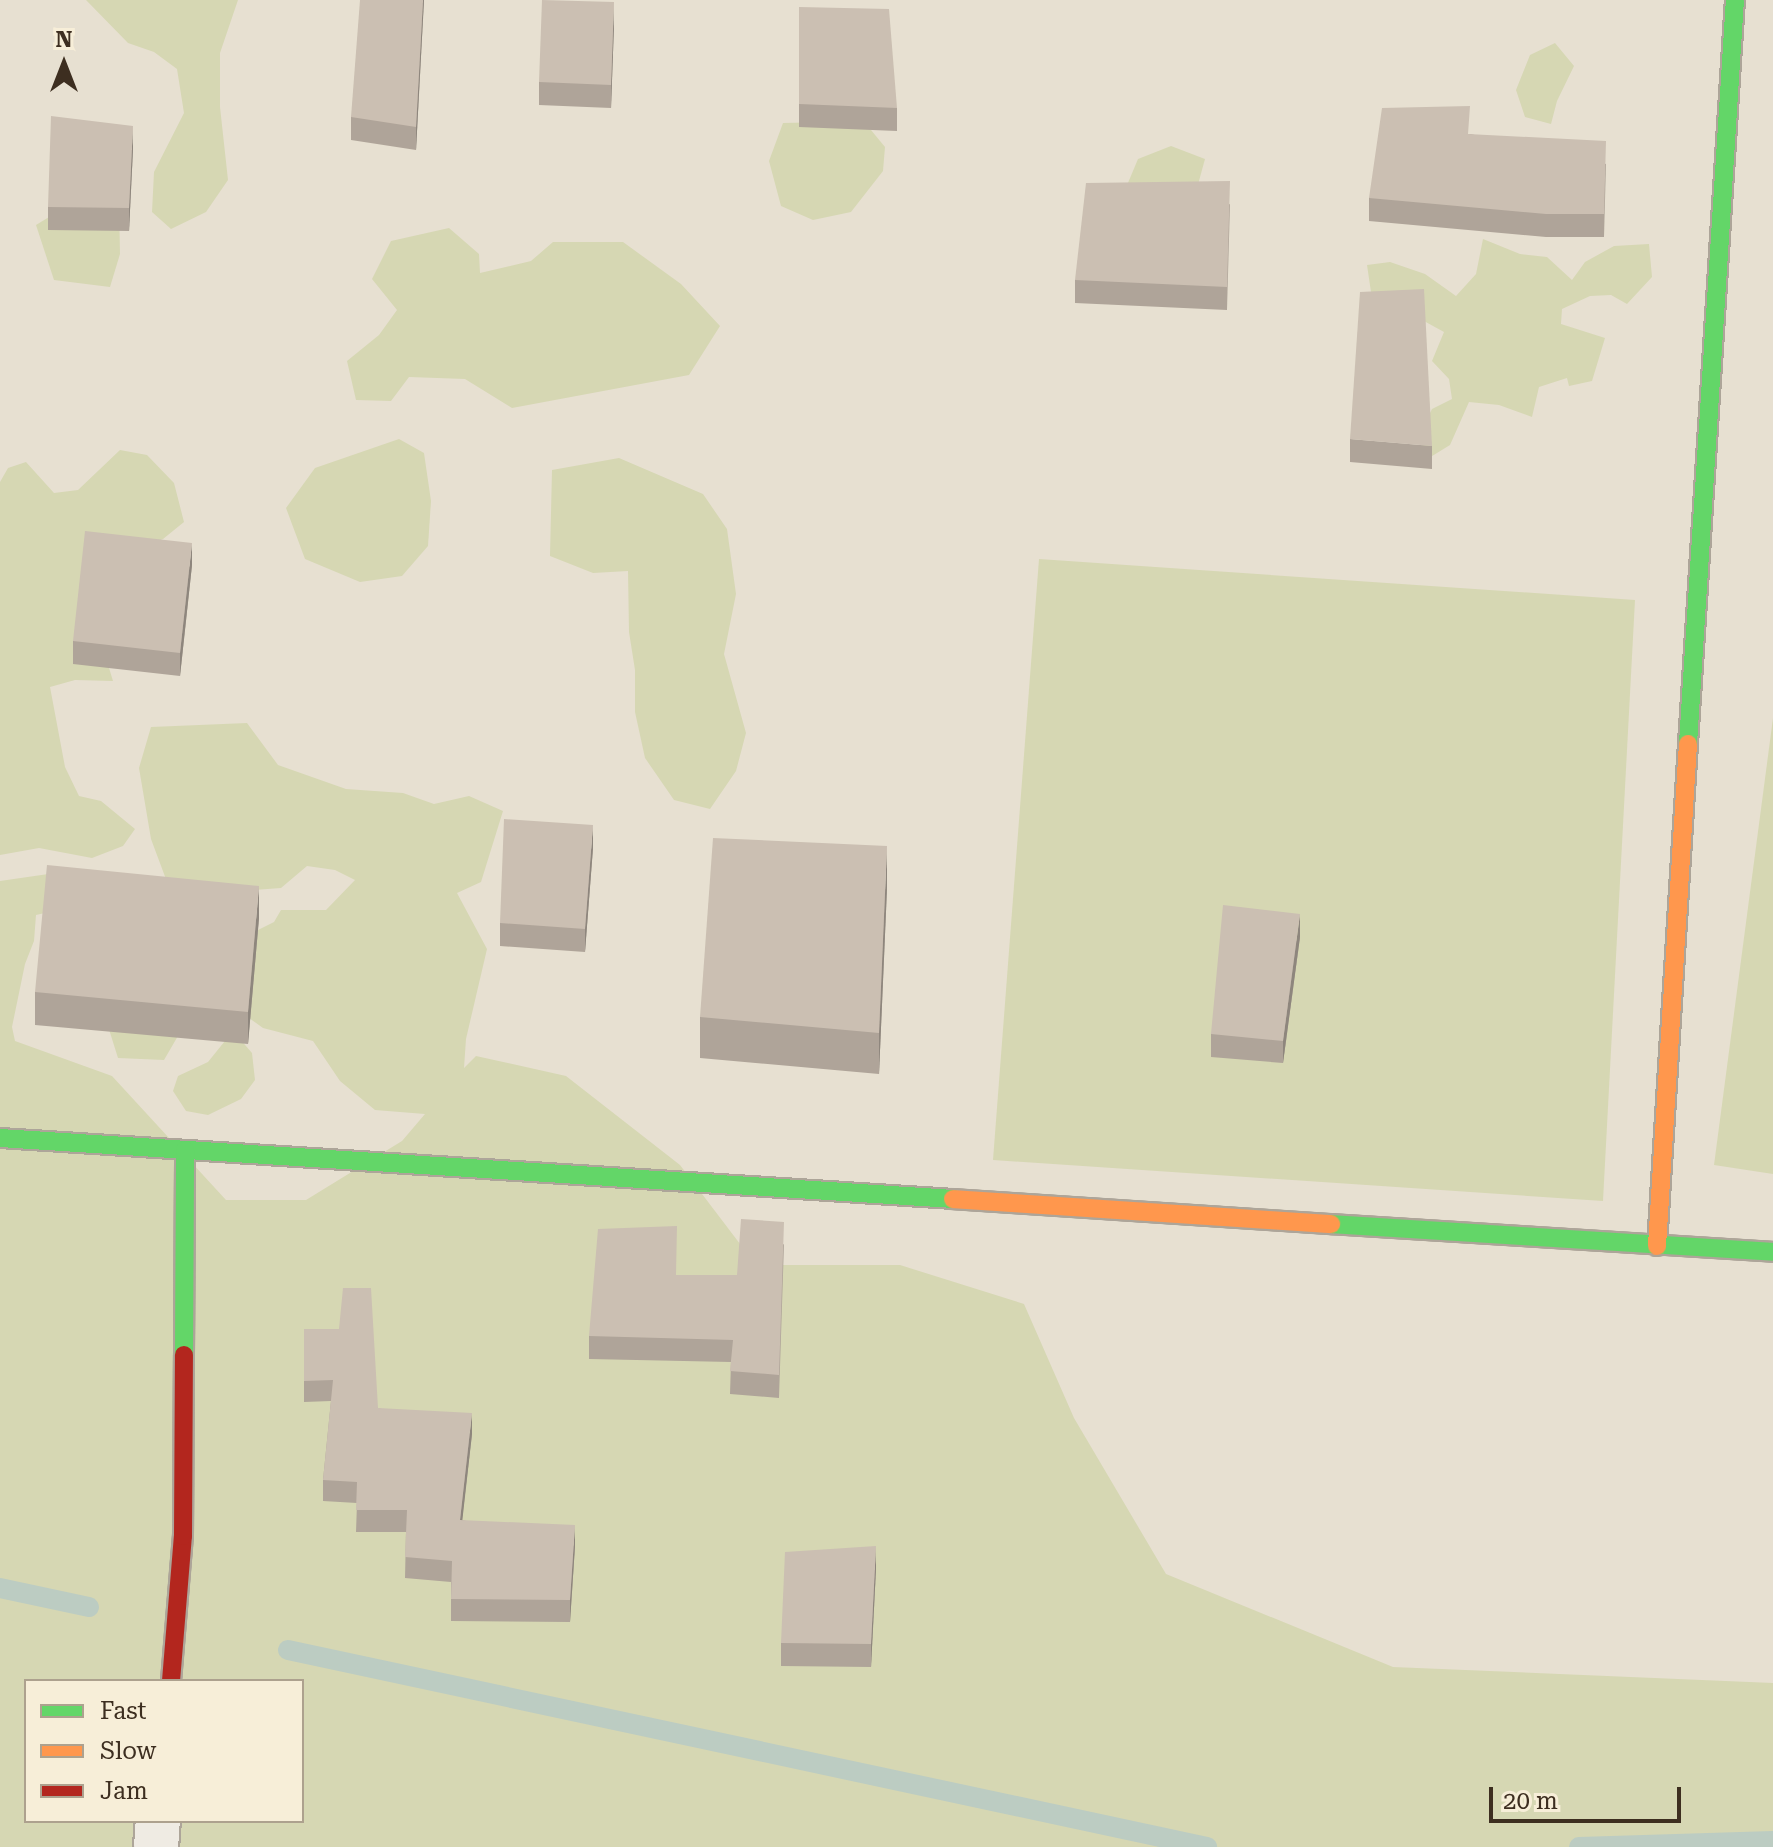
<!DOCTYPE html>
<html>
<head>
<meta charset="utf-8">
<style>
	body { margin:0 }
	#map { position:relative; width:1773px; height:1847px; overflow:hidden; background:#e7e0d1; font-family:"Roboto Serif",serif }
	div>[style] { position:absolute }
	.green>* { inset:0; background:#d6d7b3 }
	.stream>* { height:20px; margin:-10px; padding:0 10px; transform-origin:10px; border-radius:10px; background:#bcccc2 }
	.roads { filter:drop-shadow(2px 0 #ada599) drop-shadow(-2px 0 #ada599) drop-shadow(0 2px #ada599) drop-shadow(0 -2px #ada599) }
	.street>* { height:44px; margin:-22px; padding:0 22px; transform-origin:22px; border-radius:22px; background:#efebe3 }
	.fast>* { height:18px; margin:-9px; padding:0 9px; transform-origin:9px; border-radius:9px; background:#63d668 }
	.slow>* { height:18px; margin:-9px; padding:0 9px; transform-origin:9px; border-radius:9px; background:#ff974d }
	.jam>* { height:18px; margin:-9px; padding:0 9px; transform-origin:9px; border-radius:9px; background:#b3261e }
	.wall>* { inset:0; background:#afa499 }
	.shaded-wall>* { inset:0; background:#8e867d }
	.building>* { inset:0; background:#cbbfb2 }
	span { translate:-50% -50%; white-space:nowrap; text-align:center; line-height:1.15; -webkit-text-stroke:7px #f7eed8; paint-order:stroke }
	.legend { position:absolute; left:24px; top:1679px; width:280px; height:144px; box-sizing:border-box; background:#f7eed8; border:2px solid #ada18e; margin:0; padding:10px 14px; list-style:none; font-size:24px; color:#3d2e20 }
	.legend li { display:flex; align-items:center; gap:16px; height:40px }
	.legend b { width:40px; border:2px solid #ada18e }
	.north { position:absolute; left:24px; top:24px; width:80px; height:80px; -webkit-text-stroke:6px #f7eed8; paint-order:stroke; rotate:0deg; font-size:22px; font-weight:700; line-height:32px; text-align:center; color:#3d2e20 }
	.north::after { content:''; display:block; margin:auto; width:28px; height:36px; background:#3d2e20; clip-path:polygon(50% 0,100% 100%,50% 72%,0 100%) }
	.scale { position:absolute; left:1489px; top:1787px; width:192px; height:36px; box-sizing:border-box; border:4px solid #3d2e20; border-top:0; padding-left:10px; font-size:24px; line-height:28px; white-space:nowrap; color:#3d2e20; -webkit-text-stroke:6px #f7eed8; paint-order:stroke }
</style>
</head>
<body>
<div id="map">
	<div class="green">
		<div style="clip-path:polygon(86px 0,238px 0,220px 53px,220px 107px,228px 180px,206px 212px,171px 229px,152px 212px,154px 172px,184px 113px,177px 69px,154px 52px,128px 43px)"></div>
		<div style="clip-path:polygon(1555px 43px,1574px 66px,1557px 101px,1551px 124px,1525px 117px,1516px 90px,1530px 55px)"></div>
		<div style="clip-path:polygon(827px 122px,866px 124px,885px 147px,883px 171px,851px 212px,813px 220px,781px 206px,769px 161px,783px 123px)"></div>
		<div style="clip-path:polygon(1171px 146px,1205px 159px,1191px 210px,1125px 190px,1138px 159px)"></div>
		<div style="clip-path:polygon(119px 203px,120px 254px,110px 287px,54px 280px,36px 225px,67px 206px)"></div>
		<div style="clip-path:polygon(449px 228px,479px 254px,480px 273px,531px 261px,553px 242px,623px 242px,681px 284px,720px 326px,689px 375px,512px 408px,465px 379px,409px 377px,391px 401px,356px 400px,347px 361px,379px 335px,397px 310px,372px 279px,391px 241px)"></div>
		<div style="clip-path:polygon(1483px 239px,1520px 254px,1547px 257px,1572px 280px,1585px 262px,1614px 246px,1649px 244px,1652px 277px,1627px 304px,1611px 295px,1590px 296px,1562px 309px,1561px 324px,1605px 338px,1592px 381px,1569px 386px,1567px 378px,1539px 387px,1532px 417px,1499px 405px,1469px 402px,1450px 445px,1424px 461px,1420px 433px,1432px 409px,1452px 399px,1449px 379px,1432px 361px,1444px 332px,1371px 292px,1367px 265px,1390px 262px,1425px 274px,1456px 296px,1476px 274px)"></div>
		<div style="clip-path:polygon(399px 439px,424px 453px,431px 501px,428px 546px,402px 576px,360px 582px,305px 559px,286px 508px,315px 468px)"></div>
		<div style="clip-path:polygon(120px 450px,147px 455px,174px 483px,184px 522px,163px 539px,137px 549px,102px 645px,113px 681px,75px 680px,50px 687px,65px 767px,79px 796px,101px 801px,135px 829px,123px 846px,92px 858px,39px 848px,0 855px,0 482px,8px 468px,26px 462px,54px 493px,78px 490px)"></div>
		<div style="clip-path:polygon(619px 458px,703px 494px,727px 529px,736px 594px,724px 654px,746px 733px,736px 771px,710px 809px,674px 800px,645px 758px,635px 712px,635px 670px,629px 632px,628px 571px,593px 573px,550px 556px,552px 470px)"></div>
		<div style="clip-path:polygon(1039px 559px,1635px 600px,1603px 1201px,993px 1160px)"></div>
		<div style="clip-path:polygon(1773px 718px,1773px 1174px,1714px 1165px)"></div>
		<div style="clip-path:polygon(evenodd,247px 723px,278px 765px,346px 789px,403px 793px,434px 804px,469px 796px,503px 811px,481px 882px,457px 893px,487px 949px,466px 1039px,464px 1068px,476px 1056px,566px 1076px,680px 1165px,756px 1265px,900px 1265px,1024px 1304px,1074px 1418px,1166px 1574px,1393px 1667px,1773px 1683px,1773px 1847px,0 1847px,0 881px,69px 871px,58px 910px,36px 915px,34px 941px,25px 964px,12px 1027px,15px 1041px,112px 1076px,226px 1200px,306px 1200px,402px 1141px,425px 1114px,375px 1110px,340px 1081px,313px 1041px,263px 1028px,228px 1003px,189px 1017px,164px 1060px,118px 1058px,102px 1007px,274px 922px,281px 910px,326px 910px,355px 880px,335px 870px,307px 866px,281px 888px,229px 892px,170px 890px,151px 839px,139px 768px,151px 727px,247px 723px,26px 1681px,302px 1681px,302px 1821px,26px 1821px,26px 1681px)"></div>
		<div style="clip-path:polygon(233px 1031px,252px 1053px,255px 1080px,241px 1099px,208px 1115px,186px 1111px,173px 1091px,178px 1076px,208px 1062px)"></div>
	</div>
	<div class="stream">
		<div style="left:0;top:1588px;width:91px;rotate:12.1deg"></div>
		<div style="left:288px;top:1650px;width:940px;rotate:12.1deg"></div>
		<div style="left:1579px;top:1847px;width:194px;rotate:-1.8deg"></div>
	</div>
	<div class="roads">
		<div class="street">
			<div style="left:156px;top:1847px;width:26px;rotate:-86deg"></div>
		</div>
		<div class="fast">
			<div style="left:1688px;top:744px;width:745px;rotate:-86.39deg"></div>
			<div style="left:0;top:1138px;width:955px;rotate:3.66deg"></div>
			<div style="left:1331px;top:1224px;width:443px;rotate:3.6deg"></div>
			<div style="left:184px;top:1355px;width:205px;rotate:-89.7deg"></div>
		</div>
		<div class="slow">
			<div style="left:953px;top:1199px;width:379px;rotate:3.8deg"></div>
			<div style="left:1657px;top:1246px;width:503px;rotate:-86.47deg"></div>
		</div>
		<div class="jam">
			<div style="left:171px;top:1681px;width:145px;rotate:-85.3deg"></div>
			<div style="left:183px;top:1536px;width:181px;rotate:-89.7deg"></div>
		</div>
	</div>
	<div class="wall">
		<div style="clip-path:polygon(424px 0,416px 150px,351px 140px,351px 117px)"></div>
		<div style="clip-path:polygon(799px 7px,897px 108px,897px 131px,799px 127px)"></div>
		<div style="clip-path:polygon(614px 25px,611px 108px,539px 105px,539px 82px)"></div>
		<div style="clip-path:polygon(1470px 134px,1606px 164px,1604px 237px,1546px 237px,1369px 221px,1369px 198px)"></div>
		<div style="clip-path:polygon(133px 149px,129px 231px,48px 230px,48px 207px)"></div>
		<div style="clip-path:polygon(1230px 204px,1227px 310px,1075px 303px,1075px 280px)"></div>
		<div style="clip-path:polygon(1350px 439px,1432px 446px,1432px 469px,1350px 462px)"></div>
		<div style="clip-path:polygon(192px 565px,180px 676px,73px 664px,73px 641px)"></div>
		<div style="clip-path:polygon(593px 848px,585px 952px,500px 946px,500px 923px)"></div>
		<div style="clip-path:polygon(887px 888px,879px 1074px,700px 1058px,700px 1017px)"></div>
		<div style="clip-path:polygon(259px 918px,248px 1044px,35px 1025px,35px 992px)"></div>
		<div style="clip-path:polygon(1300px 937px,1283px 1063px,1211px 1057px,1211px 1034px)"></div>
		<div style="clip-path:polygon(784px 1244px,779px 1398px,730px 1394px,731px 1362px,589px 1359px,589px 1336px,676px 1275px,737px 1275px)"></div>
		<div style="clip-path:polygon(304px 1329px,378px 1408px,472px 1434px,462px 1520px,575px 1546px,570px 1622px,451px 1621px,451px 1582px,405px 1578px,406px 1532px,356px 1532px,357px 1503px,323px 1501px,323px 1480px,331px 1401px,304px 1402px)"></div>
		<div style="clip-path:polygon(876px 1569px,871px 1667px,781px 1666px,781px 1643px)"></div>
	</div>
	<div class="shaded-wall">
		<div style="clip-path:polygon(423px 0,424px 0,416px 150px,416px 127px)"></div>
		<div style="clip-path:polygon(614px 2px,614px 25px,611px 108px,611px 85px)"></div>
		<div style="clip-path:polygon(133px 126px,133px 149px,129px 231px,129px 208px)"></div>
		<div style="clip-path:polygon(192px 543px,192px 565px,180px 676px,180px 653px)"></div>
		<div style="clip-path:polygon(593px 825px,593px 848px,585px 952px,585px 929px)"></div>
		<div style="clip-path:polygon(887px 846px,887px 888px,879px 1074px,879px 1033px)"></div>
		<div style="clip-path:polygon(259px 886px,259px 918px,248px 1044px,248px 1012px)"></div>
		<div style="clip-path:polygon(1300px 914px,1300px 937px,1283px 1063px,1283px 1041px)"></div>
		<div style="clip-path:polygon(472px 1413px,472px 1434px,460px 1541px,460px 1520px)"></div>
		<div style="clip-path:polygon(575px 1525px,575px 1546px,570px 1622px,570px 1600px)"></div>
		<div style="clip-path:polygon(876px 1546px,876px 1569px,871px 1667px,871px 1644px)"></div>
	</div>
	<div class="building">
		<div style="clip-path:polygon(360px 0,423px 0,416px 127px,351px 117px)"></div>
		<div style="clip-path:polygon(542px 0,614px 2px,611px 85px,539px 82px)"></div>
		<div style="clip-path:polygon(799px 7px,889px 9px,897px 108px,799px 104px)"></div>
		<div style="clip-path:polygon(1470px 106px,1468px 134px,1606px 141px,1604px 214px,1546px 214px,1369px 198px,1382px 108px)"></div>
		<div style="clip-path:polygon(51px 116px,133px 126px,129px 208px,48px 207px)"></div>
		<div style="clip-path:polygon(1230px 181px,1227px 287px,1075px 280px,1086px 183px)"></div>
		<div style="clip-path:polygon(1424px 289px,1432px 446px,1350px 439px,1360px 292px)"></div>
		<div style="clip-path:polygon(85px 531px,192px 543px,180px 653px,73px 641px)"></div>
		<div style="clip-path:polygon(504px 819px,593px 825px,585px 929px,500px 923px)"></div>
		<div style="clip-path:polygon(713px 838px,887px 846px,879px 1033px,700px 1017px)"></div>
		<div style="clip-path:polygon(47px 865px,259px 886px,248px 1012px,35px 992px)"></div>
		<div style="clip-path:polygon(1223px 905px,1300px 914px,1283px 1041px,1211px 1034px)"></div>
		<div style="clip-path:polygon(741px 1219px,784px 1222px,779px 1375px,730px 1371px,733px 1340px,589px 1336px,598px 1229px,677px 1226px,676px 1275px,737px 1275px)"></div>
		<div style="clip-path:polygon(343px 1288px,371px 1288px,378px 1408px,472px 1413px,460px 1520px,575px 1525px,570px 1600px,451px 1599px,452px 1561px,405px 1557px,407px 1510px,356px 1510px,357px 1482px,323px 1480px,333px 1380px,304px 1381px,304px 1329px,339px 1329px)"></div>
		<div style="clip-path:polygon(876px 1546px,871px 1644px,781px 1643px,785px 1552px)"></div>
	</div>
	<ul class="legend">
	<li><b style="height:10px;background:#63d668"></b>Fast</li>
	<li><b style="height:10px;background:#ff974d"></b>Slow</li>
	<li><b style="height:10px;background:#b3261e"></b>Jam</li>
	</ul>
	<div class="north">N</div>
	<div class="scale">20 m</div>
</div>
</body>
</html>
